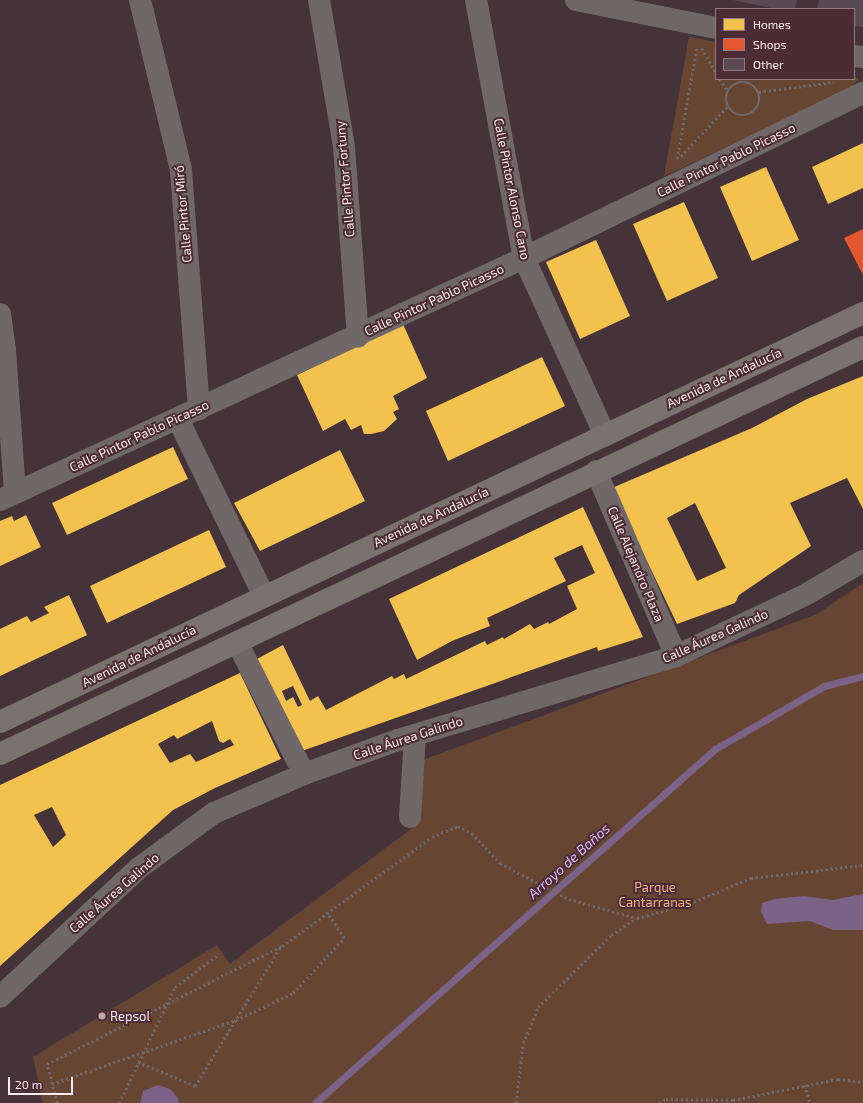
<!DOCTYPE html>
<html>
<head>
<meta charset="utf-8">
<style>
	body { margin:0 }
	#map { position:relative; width:863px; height:1103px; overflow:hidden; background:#443338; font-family:"Exo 2",sans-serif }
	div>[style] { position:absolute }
	.green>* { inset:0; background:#664633 }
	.water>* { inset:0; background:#7b6388 }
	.homes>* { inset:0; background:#f2c14e }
	.shops>* { inset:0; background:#e4572e }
	.stream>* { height:7px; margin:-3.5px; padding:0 3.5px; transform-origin:3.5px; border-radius:3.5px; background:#7b6388 }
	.building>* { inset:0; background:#5a4b53 }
	.path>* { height:2.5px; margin-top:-1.25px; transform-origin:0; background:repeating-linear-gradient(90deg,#726a6b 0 2px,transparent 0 5px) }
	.path>.ring { margin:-1.25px; padding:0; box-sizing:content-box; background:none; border:2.5px solid #726a6b; border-radius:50% }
	.minor>* { height:22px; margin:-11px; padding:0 11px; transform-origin:11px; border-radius:11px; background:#706868 }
	.major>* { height:22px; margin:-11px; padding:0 11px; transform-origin:11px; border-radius:11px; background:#7a7170 }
	.dots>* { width:11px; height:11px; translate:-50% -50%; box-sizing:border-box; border:2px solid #4b2c34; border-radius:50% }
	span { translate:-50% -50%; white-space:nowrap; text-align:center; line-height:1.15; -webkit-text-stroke:4px #4b2c34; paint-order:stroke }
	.street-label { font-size:13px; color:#ffeaef }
	.park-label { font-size:13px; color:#f3b185 }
	.poi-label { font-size:13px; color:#ffeaef }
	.left { translate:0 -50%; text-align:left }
	.water-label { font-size:14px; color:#e2bcfd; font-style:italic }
	.legend { position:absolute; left:715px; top:8px; width:140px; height:72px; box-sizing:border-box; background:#4b2c34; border:1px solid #93787f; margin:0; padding:5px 7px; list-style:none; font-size:12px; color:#ffeaef }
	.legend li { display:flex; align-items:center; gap:8px; height:20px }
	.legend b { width:20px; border:1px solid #93787f }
	.scale { position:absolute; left:8px; top:1077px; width:65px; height:18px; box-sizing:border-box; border:2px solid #ffeaef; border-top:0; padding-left:5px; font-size:12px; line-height:14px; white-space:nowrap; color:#ffeaef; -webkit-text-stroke:3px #4b2c34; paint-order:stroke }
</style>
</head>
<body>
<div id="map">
	<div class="green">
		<div style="clip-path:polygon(689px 37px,716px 42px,716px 79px,854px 79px,854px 75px,858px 80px,848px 90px,664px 176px)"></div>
		<div style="clip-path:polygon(863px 583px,863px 1103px,43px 1103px,33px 1057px,217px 945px,230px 964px,419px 823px,423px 760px,817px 614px)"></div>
	</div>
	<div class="water">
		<div style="clip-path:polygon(863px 894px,863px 930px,833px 930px,810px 921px,767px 924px,761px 912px,762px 903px,775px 899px,804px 896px,833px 900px)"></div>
		<div style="clip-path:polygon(158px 1085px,170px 1089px,178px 1098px,179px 1103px,140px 1103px,143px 1091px)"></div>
	</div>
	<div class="homes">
		<div style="clip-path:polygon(863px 143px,863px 188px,828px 204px,812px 167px)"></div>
		<div style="clip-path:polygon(766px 167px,799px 240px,752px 261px,720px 187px)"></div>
		<div style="clip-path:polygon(684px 202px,718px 278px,667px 301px,633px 224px)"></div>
		<div style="clip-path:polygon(596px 240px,630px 316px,580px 339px,546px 262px)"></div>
		<div style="clip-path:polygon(403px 324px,427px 378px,393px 396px,399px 409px,393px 412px,397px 419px,384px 431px,371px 434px,364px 434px,361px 425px,351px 430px,345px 419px,323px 431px,297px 375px)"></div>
		<div style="clip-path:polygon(542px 357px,565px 406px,448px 461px,426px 411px)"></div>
		<div style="clip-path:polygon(evenodd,863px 376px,863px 509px,847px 478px,790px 503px,811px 546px,739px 595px,735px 603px,677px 624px,612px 488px,752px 428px,807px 399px,863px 376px,695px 503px,726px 568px,697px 581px,667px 518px,695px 503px)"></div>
		<div style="clip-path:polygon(173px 447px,188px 479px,67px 535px,52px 503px)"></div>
		<div style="clip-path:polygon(340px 450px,365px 501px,260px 551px,234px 503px)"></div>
		<div style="clip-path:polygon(evenodd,583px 507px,643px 637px,598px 651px,597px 647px,299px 752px,255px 660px,283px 645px,310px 701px,318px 696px,326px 710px,392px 676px,394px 679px,404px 674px,406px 679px,485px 641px,487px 645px,503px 637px,504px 639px,530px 624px,534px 629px,548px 622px,549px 624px,577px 609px,567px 586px,595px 573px,582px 545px,554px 558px,566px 581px,487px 618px,490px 626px,452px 641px,417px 660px,389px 599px,583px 507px,293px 686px,302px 705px,298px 707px,293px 697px,286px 701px,282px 691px,293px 686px)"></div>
		<div style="clip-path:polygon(26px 515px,41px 547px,0 566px,0 521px,12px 516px,14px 521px)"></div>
		<div style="clip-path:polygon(209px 530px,226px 567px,107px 623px,90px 586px)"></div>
		<div style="clip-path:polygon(69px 595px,87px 635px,0 676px,0 629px,27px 616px,31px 622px,49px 613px,44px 607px)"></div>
		<div style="clip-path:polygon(evenodd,240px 673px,281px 759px,215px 788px,173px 810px,0 966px,0 785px,240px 673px,212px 721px,219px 741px,223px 743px,230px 739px,234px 745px,196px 762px,190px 754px,170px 763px,158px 744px,174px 735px,177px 739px,212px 721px,240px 673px,52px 807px,66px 835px,53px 847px,34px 815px,52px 807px)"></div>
	</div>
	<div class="shops">
		<div style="clip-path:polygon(863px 229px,863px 275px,844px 238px)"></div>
	</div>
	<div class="stream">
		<div style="left:315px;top:1103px;width:534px;rotate:-41.51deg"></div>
		<div style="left:715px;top:749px;width:126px;rotate:-30deg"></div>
		<div style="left:824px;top:686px;width:40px;rotate:-14.4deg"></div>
	</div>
	<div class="building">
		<div style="clip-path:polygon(733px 0,797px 0,795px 9px,776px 9px)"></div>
		<div style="clip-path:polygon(819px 0,863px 0,863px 27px,854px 26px,854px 9px,817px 9px)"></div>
	</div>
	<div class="path">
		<div style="left:702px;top:48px;width:28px;rotate:60deg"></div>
		<div style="left:720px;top:79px;width:14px;rotate:56deg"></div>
		<div class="ring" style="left:726px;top:82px;width:31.5px;height:31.5px"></div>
		<div style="left:759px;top:92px;width:75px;rotate:-7.7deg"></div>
		<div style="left:681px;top:156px;width:67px;rotate:-46.8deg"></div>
		<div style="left:677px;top:159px;width:115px;rotate:-80deg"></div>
		<div style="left:138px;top:1062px;width:62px;rotate:22.8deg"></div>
		<div style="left:195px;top:1086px;width:164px;rotate:-58.4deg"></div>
		<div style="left:52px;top:1084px;width:195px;rotate:-19.2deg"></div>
		<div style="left:236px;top:1020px;width:63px;rotate:-25.3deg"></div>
		<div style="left:293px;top:993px;width:75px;rotate:-47.2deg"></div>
		<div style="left:344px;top:938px;width:30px;rotate:-124deg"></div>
		<div style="left:805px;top:1085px;width:19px;rotate:74deg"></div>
		<div style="left:57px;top:1103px;width:40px;rotate:-104.4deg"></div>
		<div style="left:47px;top:1064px;width:263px;rotate:-26.7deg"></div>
		<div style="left:282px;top:946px;width:185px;rotate:-36deg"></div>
		<div style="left:432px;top:837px;width:28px;rotate:-23deg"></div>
		<div style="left:458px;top:826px;width:16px;rotate:27deg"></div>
		<div style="left:472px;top:833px;width:41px;rotate:47deg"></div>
		<div style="left:500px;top:863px;width:53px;rotate:28deg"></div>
		<div style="left:547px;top:888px;width:25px;rotate:27deg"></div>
		<div style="left:569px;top:899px;width:71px;rotate:15.6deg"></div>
		<div style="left:119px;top:1103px;width:129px;rotate:-64.2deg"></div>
		<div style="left:175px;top:987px;width:55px;rotate:-36.9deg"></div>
		<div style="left:516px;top:1103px;width:60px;rotate:-83.3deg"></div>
		<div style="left:523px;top:1043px;width:39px;rotate:-67deg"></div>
		<div style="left:538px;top:1007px;width:103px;rotate:-44.6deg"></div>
		<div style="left:611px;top:935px;width:31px;rotate:-33deg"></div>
		<div style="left:637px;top:918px;width:59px;rotate:-15.7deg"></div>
		<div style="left:694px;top:902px;width:62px;rotate:-22.8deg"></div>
		<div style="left:751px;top:878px;width:113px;rotate:-6.6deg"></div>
		<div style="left:659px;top:1103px;width:8px;rotate:-30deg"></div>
		<div style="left:666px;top:1099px;width:67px;rotate:0.9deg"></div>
		<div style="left:733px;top:1100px;width:107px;rotate:-11.3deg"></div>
		<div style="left:838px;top:1079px;width:25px;rotate:7deg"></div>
	</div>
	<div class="minor">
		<div style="left:140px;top:0;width:175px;rotate:76.4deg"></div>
		<div style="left:181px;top:170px;width:240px;rotate:85.7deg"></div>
		<div style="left:319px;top:0;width:149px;rotate:80.3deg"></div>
		<div style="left:344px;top:147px;width:190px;rotate:85.8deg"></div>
		<div style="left:476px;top:0;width:262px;rotate:79.5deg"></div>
		<div style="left:524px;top:258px;width:195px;rotate:65.4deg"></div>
		<div style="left:576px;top:0;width:143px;rotate:11.3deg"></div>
		<div style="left:854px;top:56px;width:9px;rotate:6deg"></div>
		<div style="left:0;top:314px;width:36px;rotate:82deg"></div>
		<div style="left:5px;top:350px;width:143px;rotate:86deg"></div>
		<div style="left:178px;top:419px;width:197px;rotate:64.1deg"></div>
		<div style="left:596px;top:471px;width:202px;rotate:66.6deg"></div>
		<div style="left:0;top:500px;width:577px;rotate:-24.79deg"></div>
		<div style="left:524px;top:258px;width:377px;rotate:-26deg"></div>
		<div style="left:237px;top:642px;width:148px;rotate:63.1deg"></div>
		<div style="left:410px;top:817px;width:82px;rotate:-86.5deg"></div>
		<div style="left:0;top:997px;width:190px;rotate:-42.9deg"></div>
		<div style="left:139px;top:868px;width:93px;rotate:-36.3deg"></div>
		<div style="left:214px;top:813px;width:98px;rotate:-23.4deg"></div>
		<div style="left:304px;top:774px;width:100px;rotate:-19.9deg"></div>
		<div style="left:398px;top:740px;width:290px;rotate:-16.8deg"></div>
		<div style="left:676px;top:656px;width:143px;rotate:-25.3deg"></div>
		<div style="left:805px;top:595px;width:67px;rotate:-30.4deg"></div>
	</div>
	<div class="major">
		<div style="left:0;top:722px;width:955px;rotate:-25.36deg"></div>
		<div style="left:0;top:754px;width:954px;rotate:-25.25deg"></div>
	</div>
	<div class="dots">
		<div style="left:102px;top:1016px;background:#beaaaf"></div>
	</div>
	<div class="street-label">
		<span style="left:726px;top:160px;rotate:-26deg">Calle Pintor Pablo Picasso</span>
		<span style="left:345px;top:179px;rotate:-95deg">Calle Pintor Fortuny</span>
		<span style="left:512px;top:189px;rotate:79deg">Calle Pintor Alonso Cano</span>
		<span style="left:183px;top:214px;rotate:-95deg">Calle Pintor Miró</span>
		<span style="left:434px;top:300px;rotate:-25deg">Calle Pintor Pablo Picasso</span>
		<span style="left:724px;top:378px;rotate:-25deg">Avenida de Andalucía</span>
		<span style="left:139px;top:436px;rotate:-25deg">Calle Pintor Pablo Picasso</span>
		<span style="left:431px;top:517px;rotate:-25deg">Avenida de Andalucía</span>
		<span style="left:636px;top:564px;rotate:67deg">Calle Alejandro Plaza</span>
		<span style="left:715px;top:636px;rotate:-24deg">Calle Áurea Galindo</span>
		<span style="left:139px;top:656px;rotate:-26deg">Avenida de Andalucía</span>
		<span style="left:408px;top:738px;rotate:-18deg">Calle Áurea Galindo</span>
		<span style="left:114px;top:893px;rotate:-41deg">Calle Áurea Galindo</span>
	</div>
	<div class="park-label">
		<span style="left:655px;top:895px">Parque<br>Cantarranas</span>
	</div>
	<div class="poi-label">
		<span class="left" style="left:110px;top:1016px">Repsol</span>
	</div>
	<div class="water-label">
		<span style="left:569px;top:861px;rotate:-42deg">Arroyo de Baños</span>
	</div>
	<ul class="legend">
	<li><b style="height:11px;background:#f2c14e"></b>Homes</li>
	<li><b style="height:11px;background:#e4572e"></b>Shops</li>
	<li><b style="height:11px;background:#5a4b53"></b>Other</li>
	</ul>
	<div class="scale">20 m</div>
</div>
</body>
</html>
